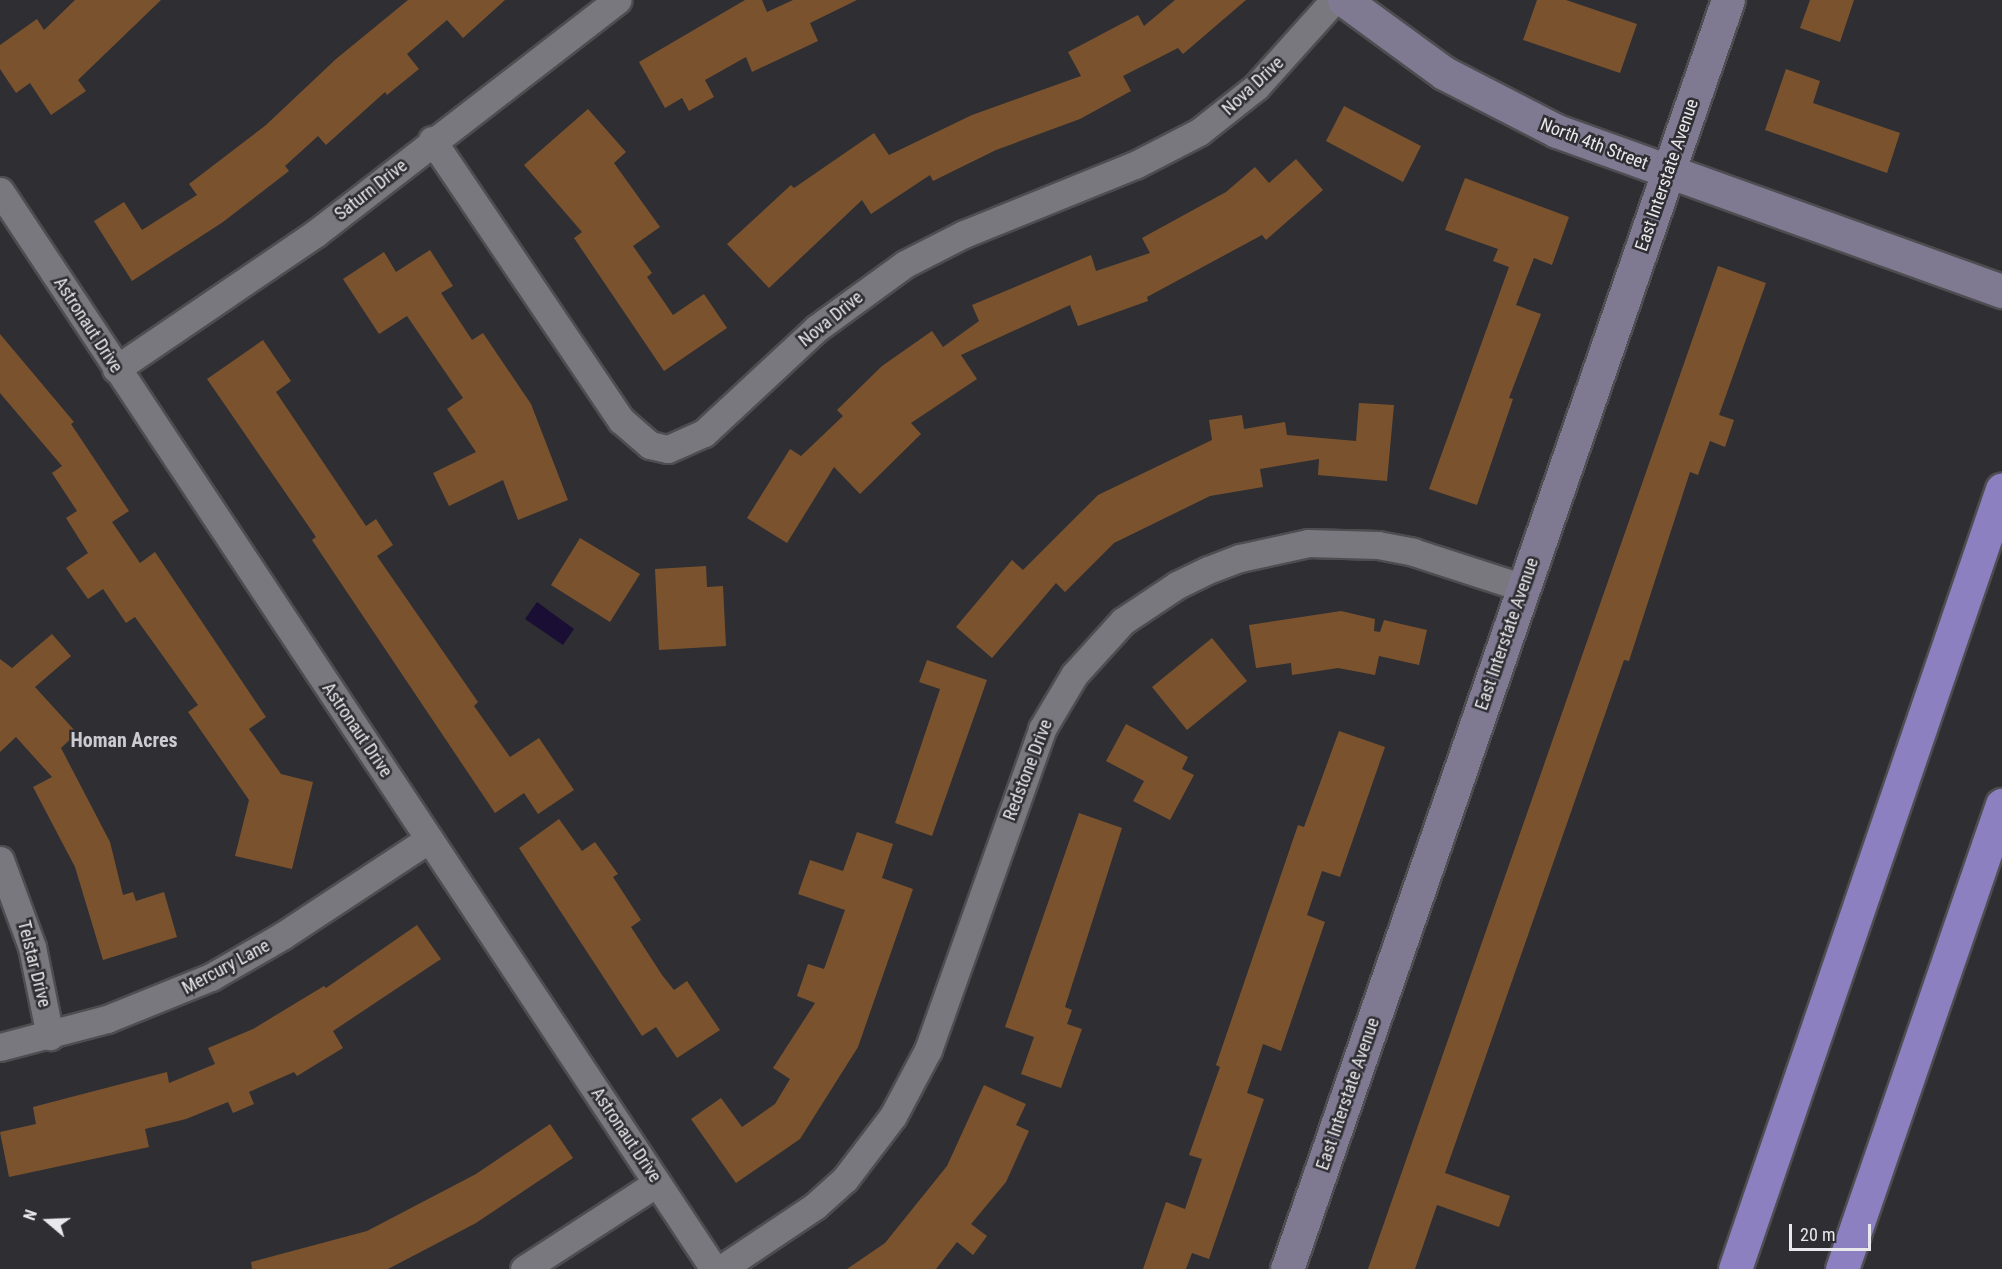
<!DOCTYPE html>
<html>
<head>
<meta charset="utf-8">
<style>
	body { margin:0 }
	#map { position:relative; width:2002px; height:1269px; overflow:hidden; background:#2f2e33; font-family:"Roboto Condensed",sans-serif }
	div>[style] { position:absolute }
	.water>* { inset:0; background:#1a0e35 }
	.building>* { inset:0; background:#7a532e }
	.roads { filter:drop-shadow(2px 0 #4e4d51) drop-shadow(-2px 0 #4e4d51) drop-shadow(0 2px #4e4d51) drop-shadow(0 -2px #4e4d51) }
	.street>* { height:27px; margin:-13.5px; padding:0 13.5px; transform-origin:13.5px; border-radius:13.5px; background:#79787e }
	.secondary>* { height:33px; margin:-16.5px; padding:0 16.5px; transform-origin:16.5px; border-radius:16.5px; background:#7f7a92 }
	.highway>* { height:33px; margin:-16.5px; padding:0 16.5px; transform-origin:16.5px; border-radius:16.5px; background:#8d80c1 }
	span { translate:-50% -50%; white-space:nowrap; text-align:center; line-height:1.15; -webkit-text-stroke:5px #2f2e33; paint-order:stroke }
	.street-label { font-size:18px; color:#e9e8ec }
	.neighbourhood-label { font-size:20px; color:#cccbd2; font-weight:700 }
	.north { position:absolute; left:18px; top:1191px; width:60px; height:60px; -webkit-text-stroke:4px #2f2e33; paint-order:stroke; rotate:289deg; font-size:16px; font-weight:700; line-height:24px; text-align:center; color:#e9e8ec }
	.north::after { content:''; display:block; margin:auto; width:21px; height:27px; background:#e9e8ec; clip-path:polygon(50% 0,100% 100%,50% 72%,0 100%) }
	.scale { position:absolute; left:1789px; top:1224px; width:82px; height:27px; box-sizing:border-box; border:3px solid #e9e8ec; border-top:0; padding-left:8px; font-size:18px; line-height:21px; white-space:nowrap; color:#e9e8ec; -webkit-text-stroke:4px #2f2e33; paint-order:stroke }
</style>
</head>
<body>
<div id="map">
	<div class="water">
		<div style="clip-path:polygon(537px 602px,574px 629px,563px 645px,525px 619px)"></div>
	</div>
	<div class="building">
		<div style="clip-path:polygon(75px 0,161px 0,78px 80px,86px 91px,51px 115px,30px 83px,16px 93px,0 69px,0 45px,37px 19px,44px 30px)"></div>
		<div style="clip-path:polygon(408px 0,505px 0,463px 38px,447px 20px,407px 54px,419px 69px,387px 95px,385px 92px,326px 145px,318px 136px,285px 166px,289px 171px,223px 222px,132px 281px,94px 221px,124px 202px,142px 230px,197px 195px,189px 184px,266px 125px,336px 59px)"></div>
		<div style="clip-path:polygon(745px 0,762px 0,767px 12px,793px 0,857px 0,810px 23px,818px 41px,752px 72px,746px 57px,705px 80px,714px 97px,689px 111px,682px 98px,665px 108px,639px 62px)"></div>
		<div style="clip-path:polygon(1175px 0,1246px 0,1183px 54px,1178px 48px,1123px 76px,1131px 91px,1080px 119px,996px 150px,933px 181px,930px 175px,871px 214px,862px 200px,769px 288px,727px 244px,791px 185px,794px 188px,874px 133px,889px 155px,972px 115px,1081px 76px,1068px 52px,1138px 15px,1144px 26px)"></div>
		<div style="clip-path:polygon(1537px 0,1566px 0,1637px 24px,1620px 73px,1523px 40px)"></div>
		<div style="clip-path:polygon(1810px 0,1854px 0,1840px 42px,1800px 28px)"></div>
		<div style="clip-path:polygon(1786px 69px,1820px 81px,1813px 103px,1900px 133px,1887px 173px,1765px 130px)"></div>
		<div style="clip-path:polygon(1344px 106px,1421px 146px,1403px 182px,1326px 141px)"></div>
		<div style="clip-path:polygon(588px 109px,626px 152px,614px 163px,660px 227px,633px 246px,652px 273px,647px 277px,673px 315px,704px 294px,727px 328px,664px 371px,574px 238px,582px 232px,524px 165px)"></div>
		<div style="clip-path:polygon(1296px 159px,1323px 190px,1266px 240px,1262px 235px,1147px 297px,1148px 301px,1078px 326px,1070px 305px,961px 355px,977px 379px,911px 423px,921px 434px,860px 494px,834px 467px,787px 543px,747px 518px,790px 449px,801px 456px,843px 416px,837px 410px,882px 366px,932px 331px,943px 347px,979px 321px,972px 305px,1091px 255px,1096px 271px,1150px 253px,1142px 238px,1226px 192px,1255px 167px,1269px 183px)"></div>
		<div style="clip-path:polygon(1465px 178px,1569px 217px,1552px 265px,1534px 258px,1516px 305px,1541px 314px,1509px 398px,1513px 399px,1477px 505px,1429px 489px,1509px 267px,1493px 261px,1498px 249px,1445px 230px)"></div>
		<div style="clip-path:polygon(430px 250px,453px 286px,441px 293px,472px 340px,483px 333px,531px 404px,568px 500px,518px 520px,503px 480px,449px 506px,433px 473px,476px 452px,447px 409px,463px 398px,407px 316px,379px 334px,343px 279px,384px 252px,396px 272px)"></div>
		<div style="clip-path:polygon(1718px 266px,1766px 283px,1719px 415px,1734px 420px,1725px 447px,1710px 441px,1698px 475px,1690px 472px,1629px 661px,1624px 660px,1445px 1173px,1510px 1196px,1499px 1227px,1437px 1205px,1415px 1269px,1368px 1269px)"></div>
		<div style="clip-path:polygon(0 334px,74px 422px,71px 424px,129px 511px,112px 522px,140px 563px,155px 552px,266px 717px,249px 729px,281px 774px,313px 782px,292px 869px,235px 856px,249px 800px,188px 712px,198px 705px,135px 617px,126px 623px,103px 589px,88px 599px,66px 568px,88px 553px,66px 518px,77px 511px,52px 473px,62px 466px,0 393px)"></div>
		<div style="clip-path:polygon(263px 340px,291px 381px,276px 392px,366px 526px,376px 519px,393px 545px,377px 556px,478px 702px,474px 706px,510px 757px,539px 738px,574px 790px,538px 814px,524px 793px,495px 813px,312px 540px,316px 537px,207px 379px)"></div>
		<div style="clip-path:polygon(1359px 403px,1394px 405px,1387px 481px,1318px 475px,1319px 459px,1260px 469px,1263px 487px,1210px 496px,1114px 543px,1065px 592px,1056px 583px,992px 658px,956px 627px,1012px 560px,1023px 570px,1098px 495px,1212px 440px,1209px 420px,1242px 415px,1244px 429px,1285px 422px,1287px 435px,1356px 441px)"></div>
		<div style="clip-path:polygon(580px 538px,640px 574px,610px 622px,551px 585px)"></div>
		<div style="clip-path:polygon(706px 566px,707px 587px,723px 586px,726px 646px,659px 650px,655px 569px)"></div>
		<div style="clip-path:polygon(1341px 611px,1375px 619px,1374px 631px,1380px 632px,1384px 620px,1427px 630px,1419px 665px,1379px 656px,1375px 675px,1338px 668px,1292px 675px,1291px 663px,1256px 668px,1249px 625px)"></div>
		<div style="clip-path:polygon(52px 634px,71px 656px,35px 687px,77px 733px,61px 748px,110px 842px,123px 895px,133px 892px,136px 901px,164px 892px,177px 937px,103px 960px,75px 867px,33px 787px,52px 777px,16px 737px,0 752px,0 659px,12px 668px)"></div>
		<div style="clip-path:polygon(1212px 638px,1247px 681px,1187px 730px,1152px 687px)"></div>
		<div style="clip-path:polygon(927px 660px,987px 680px,932px 836px,895px 823px,940px 689px,919px 682px)"></div>
		<div style="clip-path:polygon(1126px 724px,1188px 757px,1182px 769px,1194px 775px,1170px 820px,1133px 801px,1144px 781px,1106px 761px)"></div>
		<div style="clip-path:polygon(1339px 731px,1385px 747px,1340px 877px,1322px 871px,1307px 915px,1325px 922px,1281px 1051px,1263px 1044px,1247px 1093px,1264px 1099px,1209px 1259px,1192px 1253px,1186px 1269px,1143px 1269px,1166px 1202px,1185px 1209px,1202px 1159px,1189px 1155px,1220px 1067px,1216px 1065px,1298px 825px,1304px 827px)"></div>
		<div style="clip-path:polygon(1079px 813px,1122px 828px,1065px 1007px,1072px 1010px,1067px 1024px,1082px 1029px,1061px 1088px,1021px 1074px,1034px 1037px,1005px 1027px)"></div>
		<div style="clip-path:polygon(559px 819px,582px 851px,595px 842px,618px 874px,613px 877px,641px 920px,631px 927px,662px 975px,674px 990px,687px 981px,720px 1030px,677px 1058px,656px 1027px,642px 1036px,519px 848px)"></div>
		<div style="clip-path:polygon(857px 832px,893px 844px,882px 878px,913px 889px,858px 1047px,800px 1139px,736px 1183px,691px 1119px,721px 1098px,742px 1127px,775px 1104px,790px 1079px,773px 1068px,815px 1003px,797px 996px,808px 964px,824px 969px,845px 910px,798px 894px,810px 860px,843px 871px)"></div>
		<div style="clip-path:polygon(417px 925px,441px 959px,333px 1031px,343px 1048px,297px 1076px,294px 1072px,249px 1092px,254px 1104px,233px 1113px,228px 1102px,186px 1119px,145px 1129px,149px 1147px,9px 1177px,0 1132px,36px 1124px,33px 1107px,167px 1072px,169px 1083px,215px 1064px,208px 1048px,253px 1029px,324px 986px,326px 988px)"></div>
		<div style="clip-path:polygon(984px 1085px,1026px 1104px,1016px 1125px,1029px 1131px,1006px 1182px,971px 1224px,987px 1236px,973px 1255px,957px 1242px,936px 1269px,847px 1269px,885px 1243px,947px 1166px)"></div>
		<div style="clip-path:polygon(550px 1124px,573px 1158px,476px 1223px,388px 1269px,252px 1269px,251px 1262px,367px 1231px,476px 1174px)"></div>
	</div>
	<div class="roads">
		<div class="street">
			<div style="left:432px;top:140px;width:338px;rotate:56deg"></div>
			<div style="left:621px;top:420px;width:38px;rotate:41deg"></div>
			<div style="left:650px;top:445px;width:18px;rotate:13deg"></div>
			<div style="left:668px;top:449px;width:39px;rotate:-24deg"></div>
			<div style="left:704px;top:433px;width:154px;rotate:-42.9deg"></div>
			<div style="left:817px;top:328px;width:109px;rotate:-36deg"></div>
			<div style="left:905px;top:264px;width:66px;rotate:-27deg"></div>
			<div style="left:964px;top:234px;width:184px;rotate:-22deg"></div>
			<div style="left:1135px;top:165px;width:72px;rotate:-27.3deg"></div>
			<div style="left:1199px;top:132px;width:73px;rotate:-38.3deg"></div>
			<div style="left:1256px;top:87px;width:117px;rotate:-48.1deg"></div>
			<div style="left:0;top:191px;width:1293px;rotate:56.48deg"></div>
			<div style="left:116px;top:369px;width:242px;rotate:-34.2deg"></div>
			<div style="left:316px;top:233px;width:381px;rotate:-37.7deg"></div>
			<div style="left:0;top:860px;width:93px;rotate:69.8deg"></div>
			<div style="left:32px;top:947px;width:91px;rotate:78.6deg"></div>
			<div style="left:0;top:1047px;width:111px;rotate:-14.7deg"></div>
			<div style="left:107px;top:1019px;width:112px;rotate:-22deg"></div>
			<div style="left:211px;top:977px;width:82px;rotate:-30deg"></div>
			<div style="left:282px;top:936px;width:176px;rotate:-33.4deg"></div>
			<div style="left:524px;top:1269px;width:158px;rotate:-32.9deg"></div>
			<div style="left:721px;top:1269px;width:113px;rotate:-33.8deg"></div>
			<div style="left:815px;top:1206px;width:40px;rotate:-42deg"></div>
			<div style="left:845px;top:1179px;width:79px;rotate:-52.7deg"></div>
			<div style="left:893px;top:1116px;width:75px;rotate:-62.1deg"></div>
			<div style="left:928px;top:1050px;width:341px;rotate:-70.4deg"></div>
			<div style="left:1042px;top:729px;width:63px;rotate:-59.3deg"></div>
			<div style="left:1074px;top:675px;width:73px;rotate:-47.8deg"></div>
			<div style="left:1123px;top:621px;width:65px;rotate:-33.7deg"></div>
			<div style="left:1177px;top:585px;width:34px;rotate:-26deg"></div>
			<div style="left:1208px;top:570px;width:34px;rotate:-21deg"></div>
			<div style="left:1240px;top:558px;width:70px;rotate:-12.4deg"></div>
			<div style="left:1308px;top:543px;width:70px;rotate:1.6deg"></div>
			<div style="left:1378px;top:545px;width:36px;rotate:11deg"></div>
			<div style="left:1413px;top:552px;width:117px;rotate:18deg"></div>
		</div>
		<div class="secondary">
			<div style="left:1344px;top:0;width:124px;rotate:36.1deg"></div>
			<div style="left:1444px;top:73px;width:127px;rotate:27.2deg"></div>
			<div style="left:1557px;top:131px;width:473px;rotate:19.8deg"></div>
			<div style="left:1287px;top:1269px;width:1343px;rotate:-70.84deg"></div>
		</div>
		<div class="highway">
			<div style="left:1735px;top:1269px;width:824px;rotate:-71.1deg"></div>
			<div style="left:1842px;top:1269px;width:491px;rotate:-71deg"></div>
		</div>
	</div>
	<div class="street-label">
		<span style="left:1253px;top:86px;rotate:-43deg">Nova Drive</span>
		<span style="left:1594px;top:144px;rotate:21deg">North 4th Street</span>
		<span style="left:1667px;top:175px;rotate:-71deg">East Interstate Avenue</span>
		<span style="left:371px;top:190px;rotate:-38deg">Saturn Drive</span>
		<span style="left:831px;top:319px;rotate:-39deg">Nova Drive</span>
		<span style="left:88px;top:325px;rotate:57deg">Astronaut Drive</span>
		<span style="left:1507px;top:634px;rotate:-71deg">East Interstate Avenue</span>
		<span style="left:357px;top:730px;rotate:56deg">Astronaut Drive</span>
		<span style="left:1028px;top:770px;rotate:-69deg">Redstone Drive</span>
		<span style="left:34px;top:964px;rotate:76deg">Telstar Drive</span>
		<span style="left:226px;top:967px;rotate:-28deg">Mercury Lane</span>
		<span style="left:1348px;top:1094px;rotate:-71deg">East Interstate Avenue</span>
		<span style="left:626px;top:1135px;rotate:56deg">Astronaut Drive</span>
	</div>
	<div class="neighbourhood-label">
		<span style="left:124px;top:740px">Homan Acres</span>
	</div>
	<div class="north">N</div>
	<div class="scale">20 m</div>
</div>
</body>
</html>
